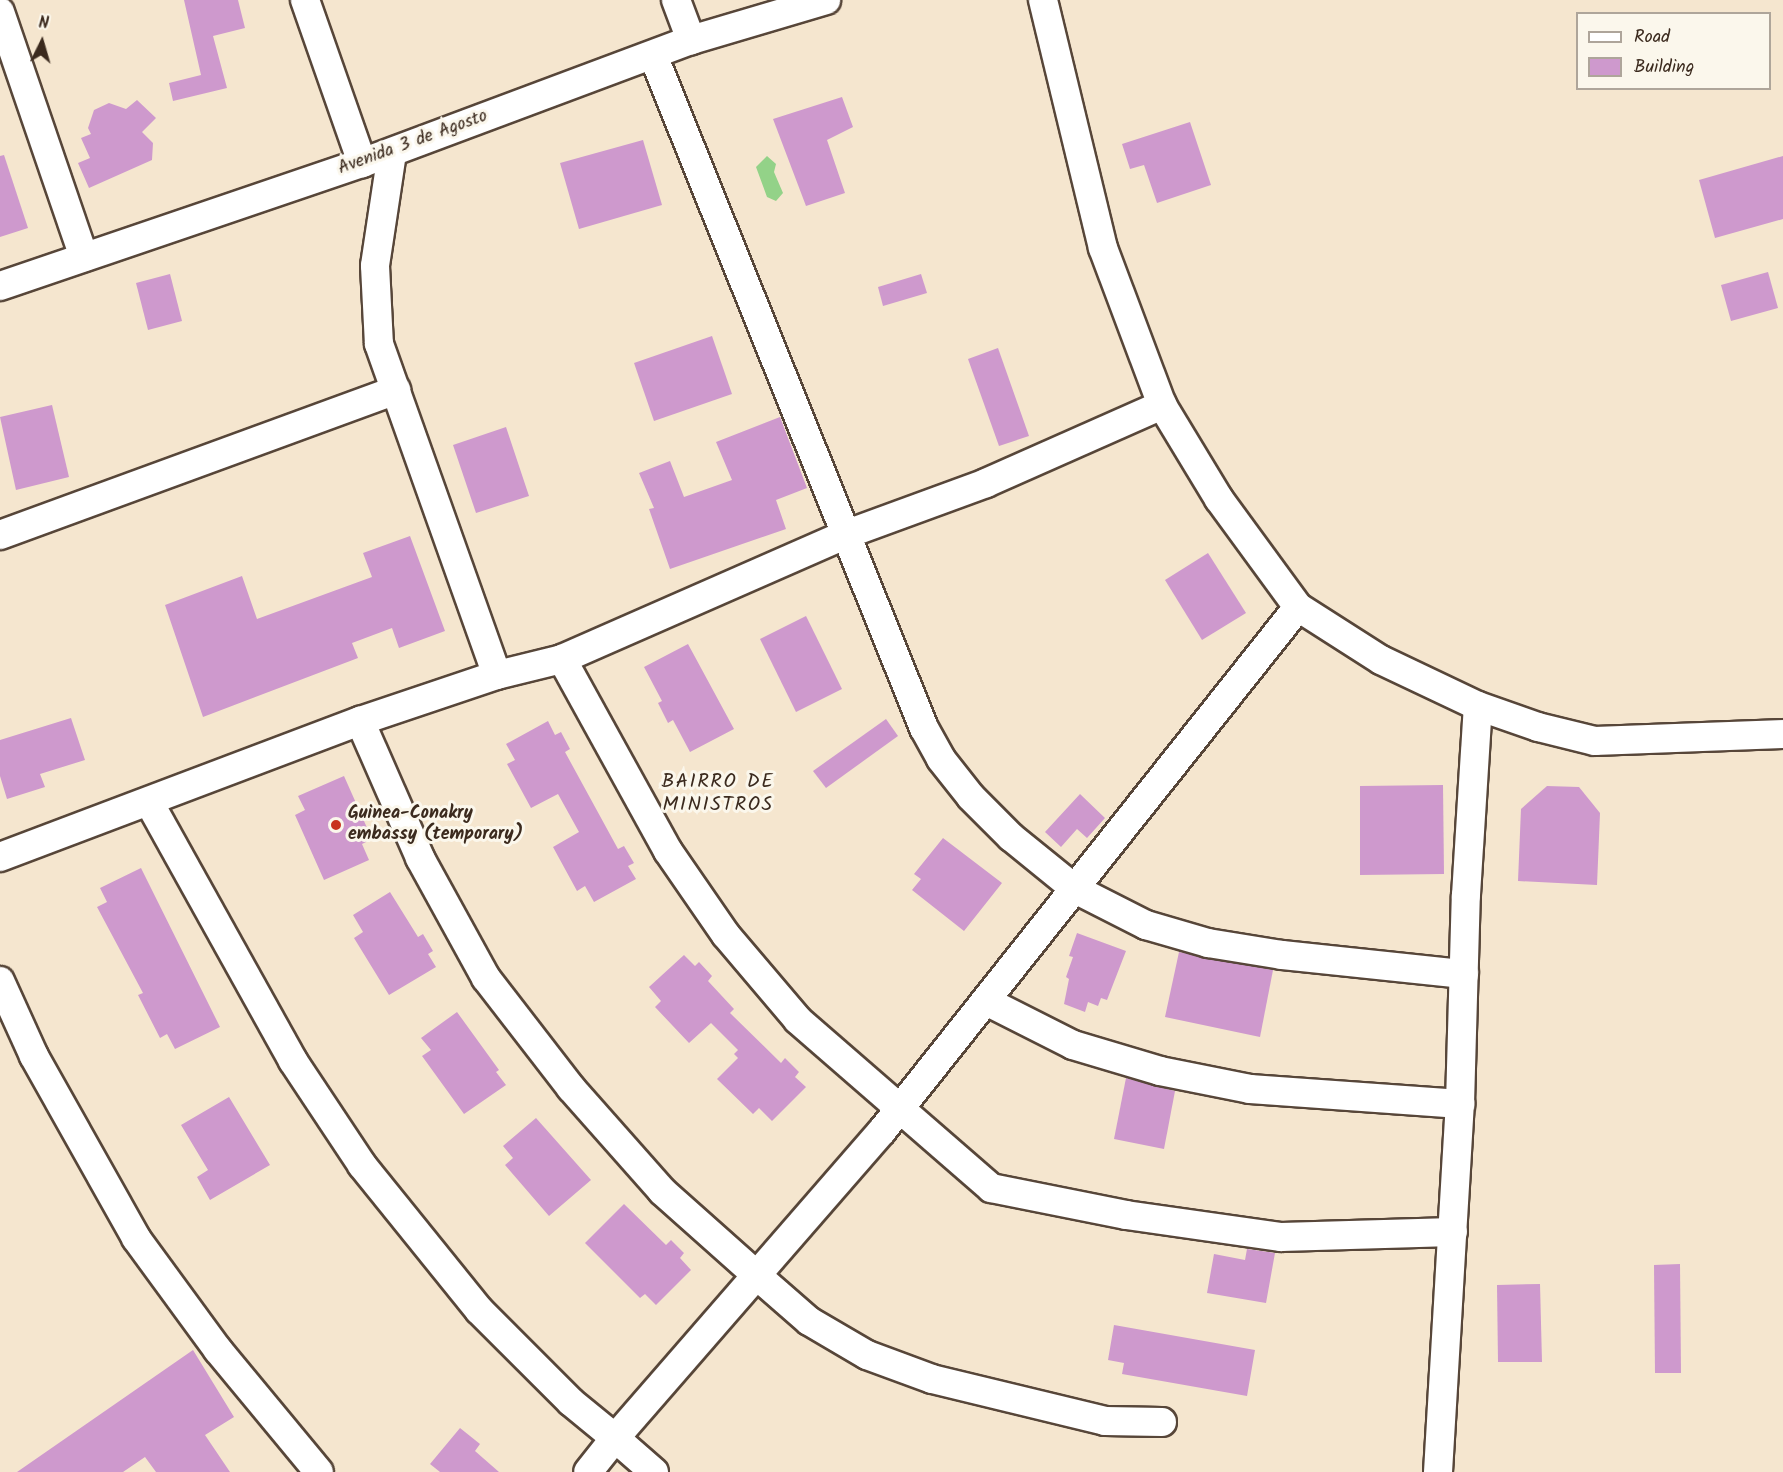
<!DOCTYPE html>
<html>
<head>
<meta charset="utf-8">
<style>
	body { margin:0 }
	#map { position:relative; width:1783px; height:1472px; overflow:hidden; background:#f5e6cf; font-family:Kalam,sans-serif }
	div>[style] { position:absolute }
	.green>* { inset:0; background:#93d288 }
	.building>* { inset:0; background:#ce99cd }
	.roads { filter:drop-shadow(2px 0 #574639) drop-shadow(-2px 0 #574639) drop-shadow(0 2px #574639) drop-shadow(0 -2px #574639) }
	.minor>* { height:28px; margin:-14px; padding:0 14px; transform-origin:14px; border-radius:14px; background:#fff }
	.dots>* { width:16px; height:16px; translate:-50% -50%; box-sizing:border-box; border:3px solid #fbf7ec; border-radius:50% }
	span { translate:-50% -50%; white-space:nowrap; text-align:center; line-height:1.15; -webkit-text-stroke:6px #fbf7ec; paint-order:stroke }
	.street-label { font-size:18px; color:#3b2a1e }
	.poi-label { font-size:18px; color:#3b2a1e; font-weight:700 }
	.left { translate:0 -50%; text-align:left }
	.neighbourhood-label { font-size:20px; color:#3b2a1e; letter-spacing:1.5px }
	.legend { position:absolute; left:1576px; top:12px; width:195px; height:78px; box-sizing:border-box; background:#fbf7ec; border:2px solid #aea59a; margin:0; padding:8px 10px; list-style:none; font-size:18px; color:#3b2a1e }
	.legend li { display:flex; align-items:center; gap:12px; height:30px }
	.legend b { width:30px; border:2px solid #aea59a }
	.north { position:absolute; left:12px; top:12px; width:60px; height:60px; -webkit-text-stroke:4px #fbf7ec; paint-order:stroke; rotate:5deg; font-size:16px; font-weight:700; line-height:24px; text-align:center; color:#3b2a1e }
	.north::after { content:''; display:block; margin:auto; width:21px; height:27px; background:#3b2a1e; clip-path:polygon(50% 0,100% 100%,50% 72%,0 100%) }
</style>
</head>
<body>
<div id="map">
	<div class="green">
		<div style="clip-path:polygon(767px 156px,776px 164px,774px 172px,783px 193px,776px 201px,767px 197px,756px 167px)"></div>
	</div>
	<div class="building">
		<div style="clip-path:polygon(184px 0,238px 0,245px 28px,213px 36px,227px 88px,173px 101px,169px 83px,201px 75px)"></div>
		<div style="clip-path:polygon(842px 97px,853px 127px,827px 140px,845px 193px,806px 206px,773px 119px)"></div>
		<div style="clip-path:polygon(137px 100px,156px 118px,142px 132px,153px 143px,152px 160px,89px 188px,78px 163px,90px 158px,81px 138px,91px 134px,88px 128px,94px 110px,109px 103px,126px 109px)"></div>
		<div style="clip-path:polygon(1190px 122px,1211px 185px,1157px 203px,1144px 165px,1130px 169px,1122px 144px)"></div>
		<div style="clip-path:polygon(643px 140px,662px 205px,579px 229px,560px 163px)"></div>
		<div style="clip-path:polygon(4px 155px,28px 228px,0 237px,0 156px)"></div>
		<div style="clip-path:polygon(1783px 156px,1783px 219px,1715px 238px,1699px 180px)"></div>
		<div style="clip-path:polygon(1768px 272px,1778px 308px,1731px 321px,1721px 285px)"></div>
		<div style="clip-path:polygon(170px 274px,182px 321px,148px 330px,136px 283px)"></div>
		<div style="clip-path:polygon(921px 274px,927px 293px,883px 306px,878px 287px)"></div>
		<div style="clip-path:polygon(712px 336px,732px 394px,654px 421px,634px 363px)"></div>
		<div style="clip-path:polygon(998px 348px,1029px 436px,999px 446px,968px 359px)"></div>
		<div style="clip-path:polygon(52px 405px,69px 477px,16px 490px,0 417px)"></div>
		<div style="clip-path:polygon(780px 417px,807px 488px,776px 500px,786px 529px,670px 569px,649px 509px,654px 508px,639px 473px,670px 461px,684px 497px,732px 480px,716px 442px)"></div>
		<div style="clip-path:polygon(506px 427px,529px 496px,476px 513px,453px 445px)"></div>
		<div style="clip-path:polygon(410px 536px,445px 631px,399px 648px,392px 628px,352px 643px,358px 658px,203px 717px,165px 605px,242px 576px,257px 619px,372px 577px,363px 553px)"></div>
		<div style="clip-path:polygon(1208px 553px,1246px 613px,1202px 640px,1165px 580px)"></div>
		<div style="clip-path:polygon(806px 616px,842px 689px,796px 712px,760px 639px)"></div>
		<div style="clip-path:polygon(688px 644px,734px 729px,690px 752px,673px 720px,668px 723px,658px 703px,662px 701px,644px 667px)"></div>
		<div style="clip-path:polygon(71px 718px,85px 760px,40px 774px,45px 787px,7px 799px,0 776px,0 740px)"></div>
		<div style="clip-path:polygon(886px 719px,898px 736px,826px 788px,813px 771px)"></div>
		<div style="clip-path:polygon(548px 721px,555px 735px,561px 732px,570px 749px,565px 752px,618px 849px,624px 846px,634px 863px,628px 866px,636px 879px,594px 902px,585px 886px,577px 891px,553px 847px,579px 832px,558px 794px,531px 808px,507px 764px,515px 760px,506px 744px)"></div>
		<div style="clip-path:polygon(344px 776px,372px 839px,362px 844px,369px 860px,324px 880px,295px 815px,305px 810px,298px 796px)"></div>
		<div style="clip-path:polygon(1443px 785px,1444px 874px,1360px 875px,1360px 786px)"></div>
		<div style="clip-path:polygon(1547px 786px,1579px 787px,1600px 813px,1597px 885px,1518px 881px,1521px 809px)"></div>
		<div style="clip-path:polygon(1080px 794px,1105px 818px,1087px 838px,1077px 829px,1061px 847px,1045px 832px)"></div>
		<div style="clip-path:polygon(943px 838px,1002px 883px,964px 931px,912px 890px,921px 879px,914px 874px)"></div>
		<div style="clip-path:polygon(141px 868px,220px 1027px,175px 1049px,167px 1034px,160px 1038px,138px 995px,143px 993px,97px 907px,107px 902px,100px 888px)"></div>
		<div style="clip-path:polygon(390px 892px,418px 937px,423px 934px,433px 951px,428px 954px,436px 967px,389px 995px,354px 938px,363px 932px,353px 915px)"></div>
		<div style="clip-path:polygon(1077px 933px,1126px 951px,1107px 1000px,1101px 998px,1098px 1006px,1088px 1002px,1085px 1012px,1064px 1004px,1069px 979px,1066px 977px,1073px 957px,1069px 956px)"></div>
		<div style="clip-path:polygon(1179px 952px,1273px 970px,1260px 1037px,1165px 1017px)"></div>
		<div style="clip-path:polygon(684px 955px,695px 966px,699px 962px,712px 976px,708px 981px,734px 1009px,730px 1013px,781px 1063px,785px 1058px,799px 1072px,795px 1077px,806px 1087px,772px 1121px,759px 1108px,753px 1114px,717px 1079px,738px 1058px,734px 1054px,738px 1050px,711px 1023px,689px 1043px,655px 1007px,661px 1001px,649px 987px)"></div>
		<div style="clip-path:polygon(457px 1012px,499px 1070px,496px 1072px,506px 1085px,464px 1114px,422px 1056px,431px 1050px,421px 1038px)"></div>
		<div style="clip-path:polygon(1126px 1078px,1175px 1091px,1164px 1149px,1114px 1139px)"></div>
		<div style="clip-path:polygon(229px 1097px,270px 1165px,210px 1200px,197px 1177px,208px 1170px,181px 1125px)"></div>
		<div style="clip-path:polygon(536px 1118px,591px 1180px,549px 1216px,505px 1165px,513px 1158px,503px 1146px)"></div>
		<div style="clip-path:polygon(624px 1204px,666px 1245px,671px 1240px,684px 1253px,680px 1258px,691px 1270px,656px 1305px,645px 1294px,640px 1298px,585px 1243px)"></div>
		<div style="clip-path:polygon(1247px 1249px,1275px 1253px,1266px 1303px,1207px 1293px,1214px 1254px,1245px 1260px)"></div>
		<div style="clip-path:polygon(1680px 1264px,1681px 1373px,1655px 1373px,1654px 1265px)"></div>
		<div style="clip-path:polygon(1540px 1284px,1542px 1362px,1498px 1362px,1497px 1285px)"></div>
		<div style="clip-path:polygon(1114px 1325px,1255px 1350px,1247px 1396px,1122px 1374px,1124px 1363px,1108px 1360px)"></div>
		<div style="clip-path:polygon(193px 1350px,234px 1417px,205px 1435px,230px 1472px,156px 1472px,145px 1457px,123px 1472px,17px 1472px)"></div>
		<div style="clip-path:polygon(460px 1428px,480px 1444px,475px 1451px,499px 1472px,440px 1472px,430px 1464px)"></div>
	</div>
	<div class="roads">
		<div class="minor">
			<div style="left:305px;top:0;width:173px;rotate:70.7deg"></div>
			<div style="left:676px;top:0;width:43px;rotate:69.4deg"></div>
			<div style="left:1043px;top:0;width:255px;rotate:76.4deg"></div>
			<div style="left:1103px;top:248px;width:168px;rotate:69.4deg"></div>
			<div style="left:1162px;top:405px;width:110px;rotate:58.8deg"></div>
			<div style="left:1219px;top:499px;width:134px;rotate:53.8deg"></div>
			<div style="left:1298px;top:607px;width:98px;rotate:32.6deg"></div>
			<div style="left:1381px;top:660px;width:107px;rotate:25.4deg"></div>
			<div style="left:1478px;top:706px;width:64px;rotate:19.3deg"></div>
			<div style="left:1538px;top:727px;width:59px;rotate:13.8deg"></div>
			<div style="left:1595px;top:741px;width:188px;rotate:-2.1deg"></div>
			<div style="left:0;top:12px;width:259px;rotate:71.1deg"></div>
			<div style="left:653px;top:55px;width:726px;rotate:68.07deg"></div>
			<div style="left:924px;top:728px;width:35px;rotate:61deg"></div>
			<div style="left:941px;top:759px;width:48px;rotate:51.7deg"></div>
			<div style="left:971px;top:797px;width:57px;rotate:45deg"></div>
			<div style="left:1011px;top:837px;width:82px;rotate:39.1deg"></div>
			<div style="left:1075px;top:889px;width:80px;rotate:26.9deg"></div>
			<div style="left:1146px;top:925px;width:65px;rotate:16.2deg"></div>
			<div style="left:1208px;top:943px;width:75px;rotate:9.2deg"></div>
			<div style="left:1282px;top:955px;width:183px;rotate:6deg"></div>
			<div style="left:392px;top:153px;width:114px;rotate:98.6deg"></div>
			<div style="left:375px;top:266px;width:78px;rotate:87.1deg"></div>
			<div style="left:379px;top:344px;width:351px;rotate:70.4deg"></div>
			<div style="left:0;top:286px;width:382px;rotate:-18.8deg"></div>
			<div style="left:362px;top:163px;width:351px;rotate:-20.5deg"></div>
			<div style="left:691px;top:40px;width:141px;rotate:-16.5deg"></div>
			<div style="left:0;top:535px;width:422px;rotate:-20.1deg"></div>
			<div style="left:562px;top:659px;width:219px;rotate:61.1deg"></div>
			<div style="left:668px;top:851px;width:102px;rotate:55.4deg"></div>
			<div style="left:726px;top:935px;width:111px;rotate:49.7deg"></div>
			<div style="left:798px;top:1020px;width:256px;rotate:41deg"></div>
			<div style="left:991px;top:1188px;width:138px;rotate:11.3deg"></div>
			<div style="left:1126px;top:1215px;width:157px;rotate:8.1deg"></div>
			<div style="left:1281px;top:1237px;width:172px;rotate:-1.7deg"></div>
			<div style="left:360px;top:721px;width:150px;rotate:66.3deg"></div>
			<div style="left:420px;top:858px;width:137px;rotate:61.2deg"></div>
			<div style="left:486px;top:978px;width:139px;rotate:52.3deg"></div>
			<div style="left:571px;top:1088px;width:137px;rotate:48.5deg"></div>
			<div style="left:662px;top:1191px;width:123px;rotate:41.7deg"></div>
			<div style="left:754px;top:1273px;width:73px;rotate:41.1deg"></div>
			<div style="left:809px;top:1321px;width:67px;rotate:30.4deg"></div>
			<div style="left:867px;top:1355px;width:69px;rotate:20.3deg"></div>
			<div style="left:932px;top:1379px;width:178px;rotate:13.6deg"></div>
			<div style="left:1105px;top:1421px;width:57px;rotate:1deg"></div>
			<div style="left:149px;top:802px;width:296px;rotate:60.9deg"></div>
			<div style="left:293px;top:1061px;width:125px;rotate:56.4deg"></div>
			<div style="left:362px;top:1165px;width:186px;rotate:51.1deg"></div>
			<div style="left:479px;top:1310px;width:130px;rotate:45deg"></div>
			<div style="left:571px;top:1402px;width:57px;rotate:39.3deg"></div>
			<div style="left:615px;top:1438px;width:43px;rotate:128.5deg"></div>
			<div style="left:0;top:857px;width:385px;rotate:-20.7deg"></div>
			<div style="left:360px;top:721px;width:145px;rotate:-18.6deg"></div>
			<div style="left:497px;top:675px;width:67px;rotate:-13.8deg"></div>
			<div style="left:562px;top:659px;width:311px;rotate:-23.7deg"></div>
			<div style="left:847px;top:534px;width:148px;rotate:-20.1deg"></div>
			<div style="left:986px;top:483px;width:193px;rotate:-23.9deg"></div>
			<div style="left:0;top:981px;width:82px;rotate:65.6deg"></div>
			<div style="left:34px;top:1056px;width:209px;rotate:60.7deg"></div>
			<div style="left:136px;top:1238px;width:139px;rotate:53.8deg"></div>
			<div style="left:218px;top:1350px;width:158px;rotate:50.4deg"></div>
			<div style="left:986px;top:1001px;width:97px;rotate:26.8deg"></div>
			<div style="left:1073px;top:1045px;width:91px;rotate:16.6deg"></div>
			<div style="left:1160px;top:1071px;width:92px;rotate:11.3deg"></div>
			<div style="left:1250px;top:1089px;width:211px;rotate:4.1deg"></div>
			<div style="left:654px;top:1472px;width:52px;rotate:-138.9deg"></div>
			<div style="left:615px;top:1438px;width:407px;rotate:-49deg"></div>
			<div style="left:882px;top:1131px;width:669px;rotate:-51.55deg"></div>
			<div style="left:1438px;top:1472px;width:369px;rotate:-86.6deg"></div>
			<div style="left:1460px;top:1104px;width:209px;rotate:-88.4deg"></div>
			<div style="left:1466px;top:895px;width:189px;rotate:-86.4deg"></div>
		</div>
	</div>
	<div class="dots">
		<div style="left:336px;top:825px;background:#c8321e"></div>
	</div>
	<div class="street-label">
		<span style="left:413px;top:143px;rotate:-20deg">Avenida 3 de Agosto</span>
	</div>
	<div class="poi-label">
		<span class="left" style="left:348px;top:825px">Guinea-Conakry<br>embassy (temporary)</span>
	</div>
	<div class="neighbourhood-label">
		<span style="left:718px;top:794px">BAIRRO DE<br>MINISTROS</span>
	</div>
	<ul class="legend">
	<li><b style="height:8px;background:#fff"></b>Road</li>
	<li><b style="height:16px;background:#ce99cd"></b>Building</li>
	</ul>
	<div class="north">N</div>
</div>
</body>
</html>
